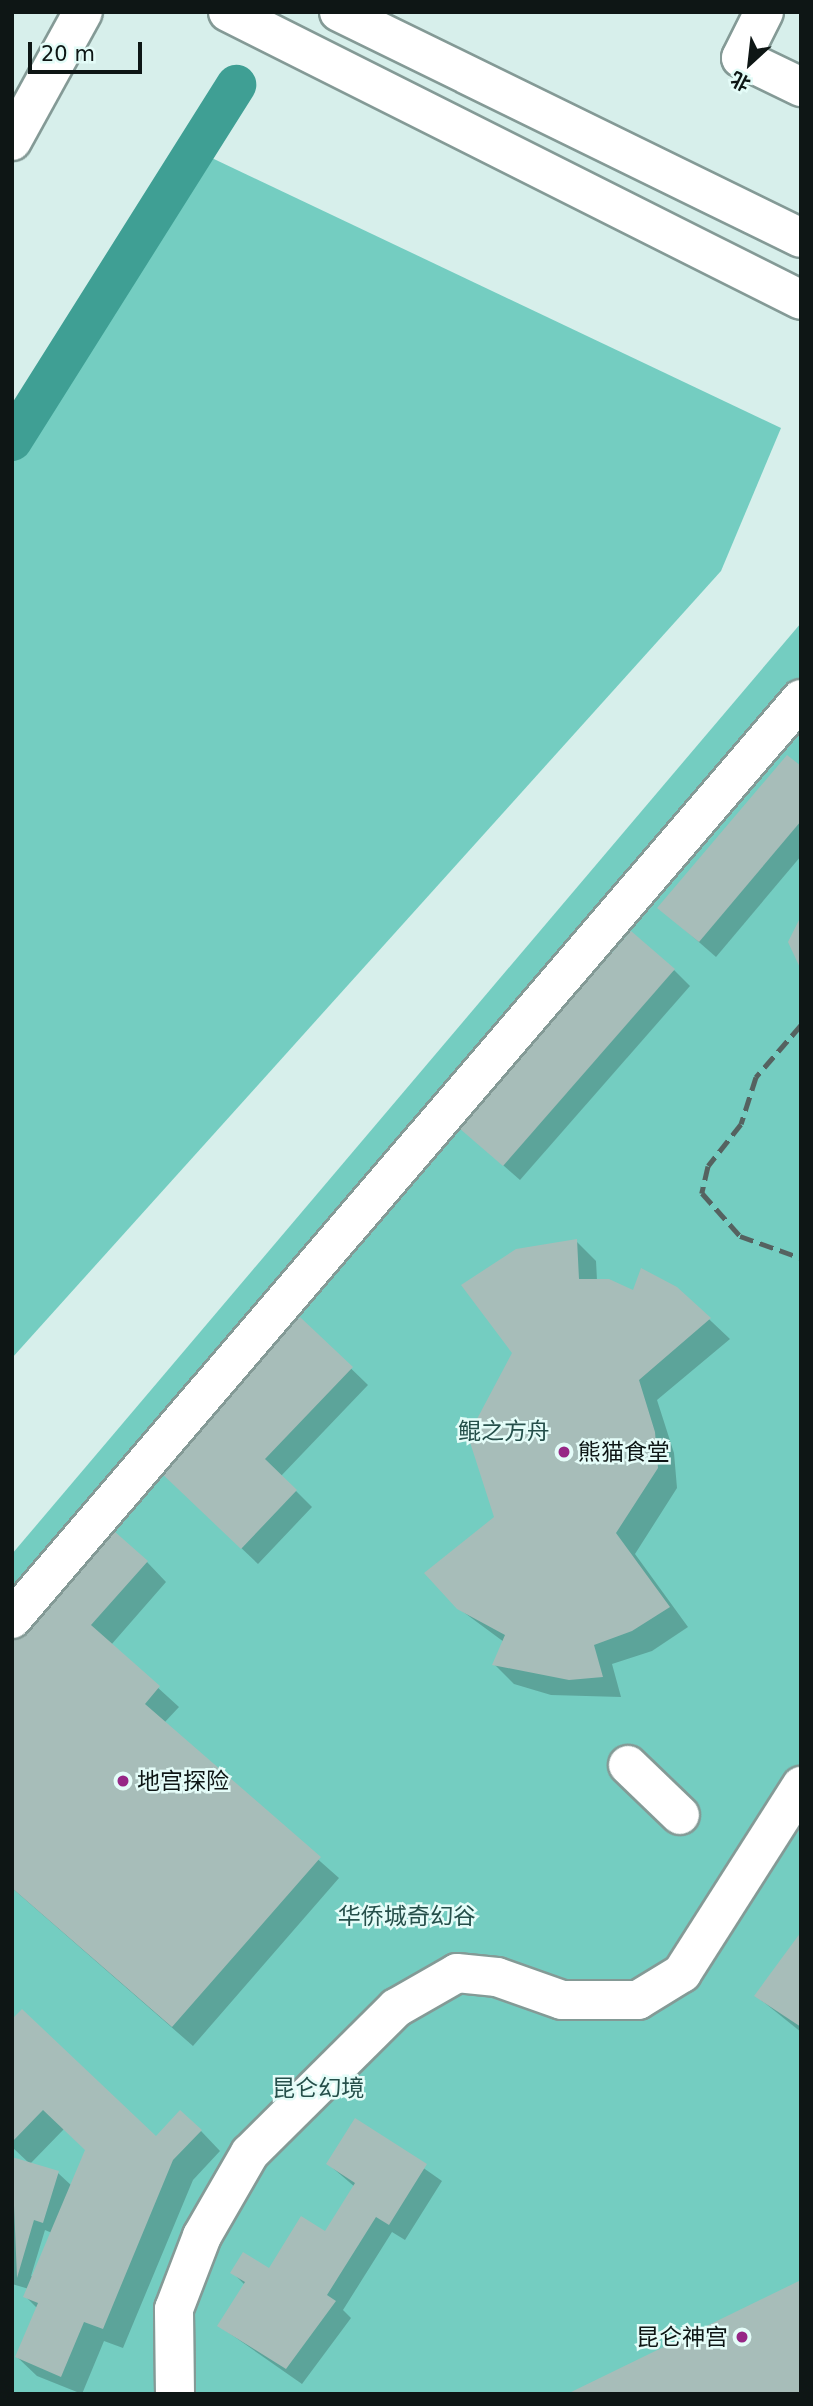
<!DOCTYPE html>
<html>
<head>
<meta charset="utf-8">
<style>
	body { margin:0 }
	#map { position:relative; width:813px; height:2406px; overflow:hidden; background:#d7efeb; font-family:"DejaVu Sans","Noto Sans SC",sans-serif }
	div>[style] { position:absolute }
	.green>* { inset:0; background:#74cdc1 }
	.shadow>* { inset:0; background:#0003 }
	.canal>* { height:40px; margin:-20px; padding:0 20px; transform-origin:20px; border-radius:20px; background:#3f9f94 }
	.building>* { inset:0; background:#a7bdb9 }
	.roads { filter:drop-shadow(2px 0 #849a96) drop-shadow(-2px 0 #849a96) drop-shadow(0 2px #849a96) drop-shadow(0 -2px #849a96) }
	.minor>* { height:38px; margin:-19px; padding:0 19px; transform-origin:19px; border-radius:19px; background:#fff }
	.major>* { height:38px; margin:-19px; padding:0 19px; transform-origin:19px; border-radius:19px; background:#fff }
	.rail>* { height:5px; margin-top:-2.5px; transform-origin:0; background:repeating-linear-gradient(90deg,#556260 0 14px,transparent 0 21px) }
	.dots>* { width:19px; height:19px; translate:-50% -50%; box-sizing:border-box; border:4px solid #e4fcf8; border-radius:50% }
	span { translate:-50% -50%; white-space:nowrap; text-align:center; line-height:1.15; -webkit-text-stroke:5px #e4fcf8; paint-order:stroke }
	.park-label { font-size:23px; color:#254f4a }
	.poi-label { font-size:23px; color:#0e1615 }
	.left { translate:0 -50%; text-align:left }
	.right { translate:-100% -50%; text-align:right }
	.frame { position:absolute; inset:0; border:14px solid #0e1615; pointer-events:none }
	.north { position:absolute; left:715px; top:28px; width:70px; height:70px; -webkit-text-stroke:5px #e4fcf8; paint-order:stroke; rotate:207deg; font-size:19px; font-weight:700; line-height:28px; text-align:center; color:#0e1615 }
	.north::after { content:''; display:block; margin:auto; width:24px; height:32px; background:#0e1615; clip-path:polygon(50% 0,100% 100%,50% 72%,0 100%) }
	.scale { position:absolute; left:28px; top:42px; width:114px; height:32px; box-sizing:border-box; border:4px solid #0e1615; border-top:0; padding-left:9px; font-size:21px; line-height:24px; white-space:nowrap; color:#0e1615; -webkit-text-stroke:5px #e4fcf8; paint-order:stroke }
</style>
</head>
<body>
<div id="map">
	<div class="green">
		<div style="clip-path:polygon(195px 150px,781px 428px,721px 571px,12px 1358px,12px 454px)"></div>
		<div style="clip-path:polygon(801px 623px,801px 2394px,12px 2394px,12px 1554px)"></div>
	</div>
	<div class="shadow">
		<div style="clip-path:polygon(801px 769px,801px 856px,716px 957px,660px 908px)"></div>
		<div style="clip-path:polygon(674px 970px,690px 986px,520px 1180px,461px 1128px)"></div>
		<div style="clip-path:polygon(576px 1241px,596px 1261px,597px 1280px,634px 1292px,676px 1288px,730px 1339px,657px 1400px,674px 1453px,677px 1488px,635px 1554px,688px 1627px,652px 1651px,612px 1664px,621px 1697px,551px 1695px,514px 1684px,494px 1664px,504px 1642px,458px 1608px,496px 1518px)"></div>
		<div style="clip-path:polygon(300px 1319px,368px 1385px,281px 1476px,312px 1507px,258px 1564px,174px 1484px)"></div>
		<div style="clip-path:polygon(147px 1562px,166px 1582px,111px 1645px,179px 1707px,164px 1723px,339px 1878px,193px 2046px,12px 1888px,12px 1609px)"></div>
		<div style="clip-path:polygon(801px 1934px,801px 2032px,756px 1996px)"></div>
		<div style="clip-path:polygon(evenodd,12px 2022px,156px 2138px,201px 2131px,220px 2151px,193px 2180px,123px 2348px,104px 2341px,82px 2394px,37px 2376px,17px 2357px,37px 2308px,25px 2296px,29px 2289px,12px 2284px,12px 2159px,58px 2173px,72px 2186px,87px 2151px,64px 2129px,30px 2164px,12px 2147px,12px 2022px,45px 2230px,52px 2233px,34px 2277px,31px 2276px,45px 2230px)"></div>
		<div style="clip-path:polygon(355px 2120px,442px 2181px,405px 2240px,392px 2232px,343px 2310px,351px 2318px,302px 2384px,219px 2326px,245px 2285px,232px 2272px,269px 2270px,326px 2234px,355px 2187px,328px 2164px)"></div>
	</div>
	<div class="canal">
		<div style="left:12px;top:441px;width:421px;rotate:-57.8deg"></div>
	</div>
	<div class="building">
		<div style="clip-path:polygon(787px 755px,801px 766px,801px 821px,699px 942px,657px 908px)"></div>
		<div style="clip-path:polygon(801px 916px,801px 970px,788px 942px)"></div>
		<div style="clip-path:polygon(631px 931px,675px 969px,503px 1166px,459px 1128px)"></div>
		<div style="clip-path:polygon(577px 1239px,579px 1279px,609px 1279px,633px 1290px,641px 1268px,677px 1287px,711px 1318px,639px 1380px,655px 1432px,658px 1468px,616px 1533px,670px 1607px,632px 1631px,594px 1645px,603px 1677px,569px 1680px,492px 1665px,505px 1635px,457px 1609px,424px 1573px,494px 1517px,468px 1436px,512px 1353px,461px 1285px,516px 1249px)"></div>
		<div style="clip-path:polygon(300px 1317px,353px 1367px,265px 1459px,297px 1490px,241px 1549px,156px 1468px)"></div>
		<div style="clip-path:polygon(114px 1531px,148px 1561px,91px 1625px,160px 1686px,145px 1704px,321px 1857px,172px 2027px,12px 1888px,12px 1606px,32px 1624px)"></div>
		<div style="clip-path:polygon(801px 1932px,801px 2027px,754px 1996px)"></div>
		<div style="clip-path:polygon(22px 2009px,156px 2136px,180px 2110px,202px 2130px,173px 2160px,103px 2329px,84px 2322px,61px 2377px,15px 2357px,38px 2303px,23px 2297px,85px 2150px,43px 2110px,12px 2142px,12px 2019px)"></div>
		<div style="clip-path:polygon(355px 2118px,427px 2164px,389px 2225px,376px 2217px,327px 2295px,336px 2301px,286px 2369px,217px 2326px,245px 2282px,230px 2273px,243px 2252px,269px 2268px,301px 2216px,325px 2231px,355px 2183px,326px 2164px)"></div>
		<div style="clip-path:polygon(12px 2157px,59px 2171px,43px 2223px,34px 2220px,17px 2278px)"></div>
		<div style="clip-path:polygon(801px 2280px,801px 2394px,567px 2394px)"></div>
	</div>
	<div class="roads">
		<div class="minor">
			<div style="left:228px;top:12px;width:641px;rotate:26.68deg"></div>
			<div style="left:339px;top:12px;width:514px;rotate:26.07deg"></div>
			<div style="left:764px;top:12px;width:51px;rotate:116.6deg"></div>
			<div style="left:741px;top:58px;width:67px;rotate:25.8deg"></div>
			<div style="left:12px;top:1619px;width:1212px;rotate:-49.38deg"></div>
			<div style="left:628px;top:1765px;width:72px;rotate:43.9deg"></div>
			<div style="left:175px;top:2394px;width:85px;rotate:-90.7deg"></div>
			<div style="left:174px;top:2309px;width:78px;rotate:-69deg"></div>
			<div style="left:202px;top:2236px;width:96px;rotate:-60deg"></div>
			<div style="left:250px;top:2153px;width:206px;rotate:-44.8deg"></div>
			<div style="left:396px;top:2008px;width:70px;rotate:-29.8deg"></div>
			<div style="left:457px;top:1973px;width:40px;rotate:5.7deg"></div>
			<div style="left:497px;top:1977px;width:69px;rotate:19.5deg"></div>
			<div style="left:562px;top:2000px;width:76px"></div>
			<div style="left:638px;top:2000px;width:52px;rotate:-31.5deg"></div>
			<div style="left:682px;top:1973px;width:222px;rotate:-57.5deg"></div>
		</div>
		<div class="major">
			<div style="left:12px;top:141px;width:147px;rotate:-61.2deg"></div>
		</div>
	</div>
	<div class="rail">
		<div style="left:801px;top:1025px;width:69px;rotate:130.9deg"></div>
		<div style="left:756px;top:1077px;width:49px;rotate:107.7deg"></div>
		<div style="left:741px;top:1124px;width:53px;rotate:128.2deg"></div>
		<div style="left:708px;top:1166px;width:28px;rotate:103deg"></div>
		<div style="left:702px;top:1193px;width:57px;rotate:48.5deg"></div>
		<div style="left:740px;top:1236px;width:65px;rotate:19.8deg"></div>
	</div>
	<div class="dots">
		<div style="left:564px;top:1452px;background:#962786"></div>
		<div style="left:123px;top:1781px;background:#962786"></div>
		<div style="left:742px;top:2337px;background:#962786"></div>
	</div>
	<div class="park-label">
		<span style="left:504px;top:1431px">鲲之方舟</span>
		<span style="left:407px;top:1916px">华侨城奇幻谷</span>
		<span style="left:318px;top:2088px">昆仑幻境</span>
	</div>
	<div class="poi-label">
		<span class="left" style="left:578px;top:1452px">熊猫食堂</span>
		<span class="left" style="left:137px;top:1781px">地宫探险</span>
		<span class="right" style="left:728px;top:2337px">昆仑神宫</span>
	</div>
	<div class="frame"></div>
	<div class="north">北</div>
	<div class="scale">20 m</div>
</div>
</body>
</html>
